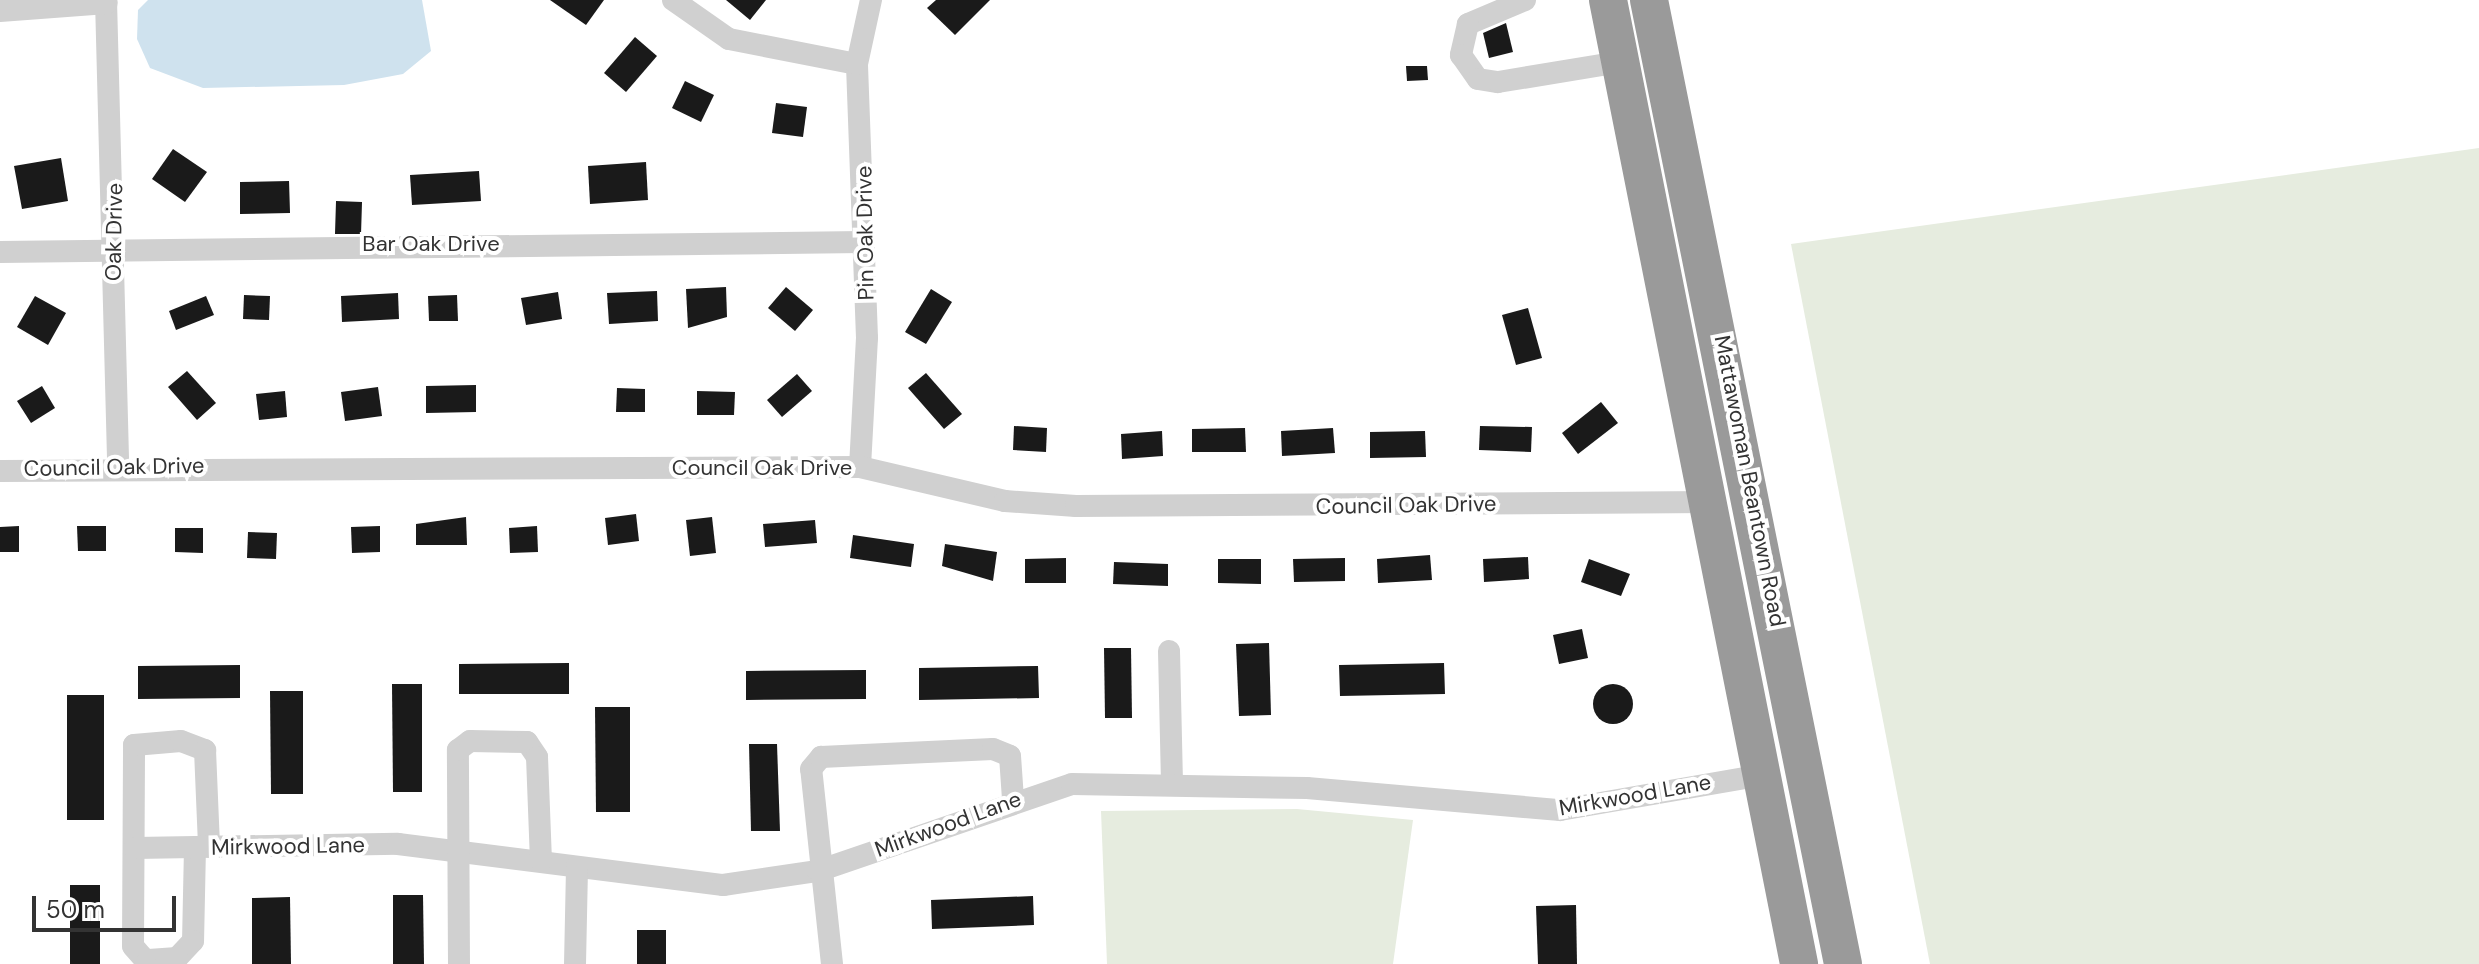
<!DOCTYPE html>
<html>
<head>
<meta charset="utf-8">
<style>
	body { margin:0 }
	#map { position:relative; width:2479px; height:964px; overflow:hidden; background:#fff; font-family:"DM Sans",sans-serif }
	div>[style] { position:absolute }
	.green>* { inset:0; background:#e6ecdf }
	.water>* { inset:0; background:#cfe2ee }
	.building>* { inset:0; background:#1a1a1a }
	.round { border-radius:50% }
	.street>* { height:22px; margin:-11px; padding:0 11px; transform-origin:11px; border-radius:11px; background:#d0d0d0 }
	.highway>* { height:38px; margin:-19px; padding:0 19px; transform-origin:19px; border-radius:19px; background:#9a9a9a }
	span { translate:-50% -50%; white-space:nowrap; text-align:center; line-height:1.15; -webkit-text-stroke:8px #fff; paint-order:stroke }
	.street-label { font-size:22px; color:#333 }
	.scale { position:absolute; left:32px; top:896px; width:144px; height:36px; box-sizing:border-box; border:4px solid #333; border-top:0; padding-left:10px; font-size:24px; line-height:28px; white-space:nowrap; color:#333; -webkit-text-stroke:6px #fff; paint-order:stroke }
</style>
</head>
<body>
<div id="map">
	<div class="green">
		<div style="clip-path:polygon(2479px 148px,2479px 964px,1930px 964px,1791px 244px)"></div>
		<div style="clip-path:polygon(1297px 809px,1413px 820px,1393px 964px,1107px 964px,1101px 811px)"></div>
	</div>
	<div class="water">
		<div style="clip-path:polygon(148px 0,422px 0,431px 51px,403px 74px,344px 85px,203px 88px,150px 68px,137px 39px,138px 10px)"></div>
	</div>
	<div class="building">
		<div style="clip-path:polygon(550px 0,604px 0,586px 25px)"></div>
		<div style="clip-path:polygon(726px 0,766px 0,750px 20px)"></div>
		<div style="clip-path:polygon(936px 0,990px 0,955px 35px,927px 8px)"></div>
		<div style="clip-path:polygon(1506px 23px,1513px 52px,1489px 58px,1483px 33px)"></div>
		<div style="clip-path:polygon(635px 37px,657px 56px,626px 92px,604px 73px)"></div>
		<div style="clip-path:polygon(1406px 66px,1427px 66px,1428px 80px,1407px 81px)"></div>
		<div style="clip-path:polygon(685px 81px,714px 95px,701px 122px,672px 108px)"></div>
		<div style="clip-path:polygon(776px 103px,807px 107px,803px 137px,772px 133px)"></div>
		<div style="clip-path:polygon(173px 149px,207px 172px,185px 202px,152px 179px)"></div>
		<div style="clip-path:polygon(61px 158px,68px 201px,22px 209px,14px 166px)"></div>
		<div style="clip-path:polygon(646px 162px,648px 200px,590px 204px,588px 166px)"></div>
		<div style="clip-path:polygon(479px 171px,481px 201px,412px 205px,410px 175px)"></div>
		<div style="clip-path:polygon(289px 181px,290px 213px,240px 214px,240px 182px)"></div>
		<div style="clip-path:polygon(336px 201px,362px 202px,361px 234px,335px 234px)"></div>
		<div style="clip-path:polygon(726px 287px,727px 317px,688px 328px,686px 289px)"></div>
		<div style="clip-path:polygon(786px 287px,813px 310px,795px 331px,768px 308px)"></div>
		<div style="clip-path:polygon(931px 289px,952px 302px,926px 344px,905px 332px)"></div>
		<div style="clip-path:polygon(657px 291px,658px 321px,609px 324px,607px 293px)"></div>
		<div style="clip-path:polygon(558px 292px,562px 319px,526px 325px,521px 298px)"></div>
		<div style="clip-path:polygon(398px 293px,399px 319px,342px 322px,341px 296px)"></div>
		<div style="clip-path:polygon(244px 295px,270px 296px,269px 320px,243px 319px)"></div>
		<div style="clip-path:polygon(457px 295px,458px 321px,429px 321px,428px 296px)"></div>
		<div style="clip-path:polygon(35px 296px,66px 313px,48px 345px,17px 327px)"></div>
		<div style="clip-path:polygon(206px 296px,214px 315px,176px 330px,169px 311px)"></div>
		<div style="clip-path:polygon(1528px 308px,1542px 358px,1516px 365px,1502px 315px)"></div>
		<div style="clip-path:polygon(187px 371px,216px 403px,197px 420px,168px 387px)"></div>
		<div style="clip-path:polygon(926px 373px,962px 414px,944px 429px,908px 388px)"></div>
		<div style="clip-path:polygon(797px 374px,812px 391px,782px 417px,767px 400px)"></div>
		<div style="clip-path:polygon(476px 385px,476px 412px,426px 413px,426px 386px)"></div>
		<div style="clip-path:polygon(42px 386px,55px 408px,31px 423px,17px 401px)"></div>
		<div style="clip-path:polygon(378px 387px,382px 416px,345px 421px,341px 392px)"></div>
		<div style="clip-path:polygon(617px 388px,645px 389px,645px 412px,616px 412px)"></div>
		<div style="clip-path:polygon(285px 391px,287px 417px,259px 420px,256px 394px)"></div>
		<div style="clip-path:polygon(697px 391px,735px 392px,734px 415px,697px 415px)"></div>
		<div style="clip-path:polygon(1601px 402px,1618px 423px,1578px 454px,1562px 433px)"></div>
		<div style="clip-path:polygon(1014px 426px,1047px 428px,1046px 452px,1013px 450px)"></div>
		<div style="clip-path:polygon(1480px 426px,1532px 427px,1531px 452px,1479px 450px)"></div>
		<div style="clip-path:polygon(1245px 428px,1246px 452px,1192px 452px,1192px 429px)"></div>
		<div style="clip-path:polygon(1333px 428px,1335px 453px,1282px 456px,1281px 431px)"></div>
		<div style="clip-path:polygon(1162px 431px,1163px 456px,1122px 459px,1121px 434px)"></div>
		<div style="clip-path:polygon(1425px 431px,1426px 457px,1370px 458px,1370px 432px)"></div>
		<div style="clip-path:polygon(636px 514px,639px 541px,608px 545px,605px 518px)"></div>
		<div style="clip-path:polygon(466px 517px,467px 545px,416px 545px,416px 524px)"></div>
		<div style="clip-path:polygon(712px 517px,716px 553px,690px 556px,686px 520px)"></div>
		<div style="clip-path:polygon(815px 520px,817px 543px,765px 547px,763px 524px)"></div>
		<div style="clip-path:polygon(19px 526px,19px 552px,0 552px,0 527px)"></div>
		<div style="clip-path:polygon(77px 526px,106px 526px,106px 551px,78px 551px)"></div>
		<div style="clip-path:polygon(380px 526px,380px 552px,352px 553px,351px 527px)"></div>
		<div style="clip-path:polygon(537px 526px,538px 552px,510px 553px,509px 528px)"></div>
		<div style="clip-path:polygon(175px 528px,203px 528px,203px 553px,175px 552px)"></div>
		<div style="clip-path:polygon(248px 532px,277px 533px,276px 559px,247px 558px)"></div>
		<div style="clip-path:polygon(853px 535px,914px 544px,911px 567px,850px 558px)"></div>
		<div style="clip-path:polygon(945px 544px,997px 552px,993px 581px,942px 566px)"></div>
		<div style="clip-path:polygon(1430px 555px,1432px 580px,1378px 583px,1377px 559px)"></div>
		<div style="clip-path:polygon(1528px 557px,1529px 579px,1484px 582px,1483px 559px)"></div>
		<div style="clip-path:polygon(1066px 558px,1066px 583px,1025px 583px,1025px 559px)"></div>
		<div style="clip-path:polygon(1345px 558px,1345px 581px,1294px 582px,1293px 559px)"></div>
		<div style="clip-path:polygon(1218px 559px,1261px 559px,1261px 584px,1218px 583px)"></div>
		<div style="clip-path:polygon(1589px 559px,1630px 574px,1621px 596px,1581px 582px)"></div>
		<div style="clip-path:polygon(1114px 562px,1168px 564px,1168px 586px,1113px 584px)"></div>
		<div style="clip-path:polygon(1582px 629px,1588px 658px,1559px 664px,1553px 635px)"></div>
		<div style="clip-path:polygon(1269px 643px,1271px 715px,1239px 716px,1236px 644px)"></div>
		<div style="clip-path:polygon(1104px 648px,1131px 648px,1132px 718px,1105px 718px)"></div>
		<div style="clip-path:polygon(569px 663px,569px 694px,459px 694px,459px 664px)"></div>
		<div style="clip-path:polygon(1444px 663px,1445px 694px,1340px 696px,1339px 665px)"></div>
		<div style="clip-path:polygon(240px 665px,240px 698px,138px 699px,138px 666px)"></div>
		<div style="clip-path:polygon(1038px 666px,1039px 698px,919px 700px,919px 668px)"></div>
		<div style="clip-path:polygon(866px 670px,866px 699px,746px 700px,746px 671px)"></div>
		<div class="round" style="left:1593px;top:684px;width:40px;height:40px"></div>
		<div style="clip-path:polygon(392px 684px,422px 684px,422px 792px,393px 792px)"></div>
		<div style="clip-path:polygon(270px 691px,303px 691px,303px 794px,271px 794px)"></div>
		<div style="clip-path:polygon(67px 695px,104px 695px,104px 820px,67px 820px)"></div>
		<div style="clip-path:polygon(595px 707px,630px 707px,630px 812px,596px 812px)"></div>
		<div style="clip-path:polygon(749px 744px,777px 744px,780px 831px,751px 831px)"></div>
		<div style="clip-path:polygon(70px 885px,100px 885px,100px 964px,70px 964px)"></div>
		<div style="clip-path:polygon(393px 895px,423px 895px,424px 964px,393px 964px)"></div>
		<div style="clip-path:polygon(1033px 896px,1034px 925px,932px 929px,931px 900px)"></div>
		<div style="clip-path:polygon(290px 897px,291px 964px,252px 964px,252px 898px)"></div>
		<div style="clip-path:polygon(1576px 905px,1577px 964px,1538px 964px,1536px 906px)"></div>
		<div style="clip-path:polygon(637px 930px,666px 930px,666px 964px,637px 964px)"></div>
	</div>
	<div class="street">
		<div style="left:106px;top:0;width:465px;rotate:88.5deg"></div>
		<div style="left:673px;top:0;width:68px;rotate:34.9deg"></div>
		<div style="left:729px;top:39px;width:130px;rotate:11.1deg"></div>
		<div style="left:1525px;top:0;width:62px;rotate:157.2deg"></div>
		<div style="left:1468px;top:24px;width:32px;rotate:103deg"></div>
		<div style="left:1461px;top:55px;width:29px;rotate:55deg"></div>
		<div style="left:1478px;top:79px;width:20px;rotate:9deg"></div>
		<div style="left:1498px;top:82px;width:124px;rotate:-9.3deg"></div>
		<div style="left:0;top:11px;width:107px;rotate:-4.3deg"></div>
		<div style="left:0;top:252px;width:863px;rotate:-0.66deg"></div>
		<div style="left:860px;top:467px;width:129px;rotate:-86.9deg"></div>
		<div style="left:867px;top:338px;width:274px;rotate:-92.1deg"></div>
		<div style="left:857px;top:64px;width:66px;rotate:-77.7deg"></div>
		<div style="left:0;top:471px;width:860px;rotate:-0.27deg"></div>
		<div style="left:860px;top:467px;width:149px;rotate:13.2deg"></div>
		<div style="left:1005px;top:501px;width:71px;rotate:4deg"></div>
		<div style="left:1076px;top:506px;width:636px;rotate:-0.36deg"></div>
		<div style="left:1169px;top:651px;width:133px;rotate:88.7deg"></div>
		<div style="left:195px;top:847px;width:94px;rotate:91.2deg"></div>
		<div style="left:193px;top:941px;width:23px;rotate:133deg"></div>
		<div style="left:177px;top:958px;width:32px;rotate:176deg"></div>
		<div style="left:145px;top:960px;width:18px;rotate:-131deg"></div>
		<div style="left:133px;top:946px;width:201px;rotate:-89.7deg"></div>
		<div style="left:134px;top:745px;width:47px;rotate:-4.9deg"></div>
		<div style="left:181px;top:741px;width:26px;rotate:21deg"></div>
		<div style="left:205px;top:750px;width:97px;rotate:87.6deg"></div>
		<div style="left:135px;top:848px;width:263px;rotate:-0.9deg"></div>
		<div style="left:398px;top:844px;width:328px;rotate:7.2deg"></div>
		<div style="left:723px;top:885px;width:96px;rotate:-8.4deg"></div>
		<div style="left:818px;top:871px;width:268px;rotate:-18.9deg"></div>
		<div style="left:1072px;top:784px;width:235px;rotate:1deg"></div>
		<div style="left:1307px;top:788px;width:254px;rotate:5deg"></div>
		<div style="left:1560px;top:810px;width:206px;rotate:-9.8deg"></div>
		<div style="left:459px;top:964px;width:214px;rotate:-90.3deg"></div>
		<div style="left:458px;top:750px;width:15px;rotate:-37deg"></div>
		<div style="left:470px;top:741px;width:57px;rotate:1deg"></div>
		<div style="left:527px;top:742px;width:18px;rotate:56deg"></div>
		<div style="left:537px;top:757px;width:103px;rotate:87.8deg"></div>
		<div style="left:575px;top:964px;width:97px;rotate:-88.8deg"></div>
		<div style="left:832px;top:964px;width:196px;rotate:-96.1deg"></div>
		<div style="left:811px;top:769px;width:16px;rotate:-50deg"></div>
		<div style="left:821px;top:757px;width:172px;rotate:-2.7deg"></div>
		<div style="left:993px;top:749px;width:18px;rotate:22deg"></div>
		<div style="left:1010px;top:756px;width:43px;rotate:86deg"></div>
	</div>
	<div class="highway">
		<div style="left:1608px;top:0;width:983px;rotate:78.79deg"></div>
		<div style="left:1649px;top:0;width:983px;rotate:78.62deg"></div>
	</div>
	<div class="street-label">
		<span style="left:114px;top:232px;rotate:-89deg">Oak Drive</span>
		<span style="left:865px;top:233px;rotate:-91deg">Pin Oak Drive</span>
		<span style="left:431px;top:244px">Bar Oak Drive</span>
		<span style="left:114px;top:467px;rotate:-1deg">Council Oak Drive</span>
		<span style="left:762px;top:468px">Council Oak Drive</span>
		<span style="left:1750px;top:481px;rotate:79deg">Mattawoman Beantown Road</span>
		<span style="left:1406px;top:505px;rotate:-1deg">Council Oak Drive</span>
		<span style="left:1635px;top:795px;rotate:-10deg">Mirkwood Lane</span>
		<span style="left:948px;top:824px;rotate:-20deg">Mirkwood Lane</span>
		<span style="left:288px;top:846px;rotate:-1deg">Mirkwood Lane</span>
	</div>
	<div class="scale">50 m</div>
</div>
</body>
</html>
